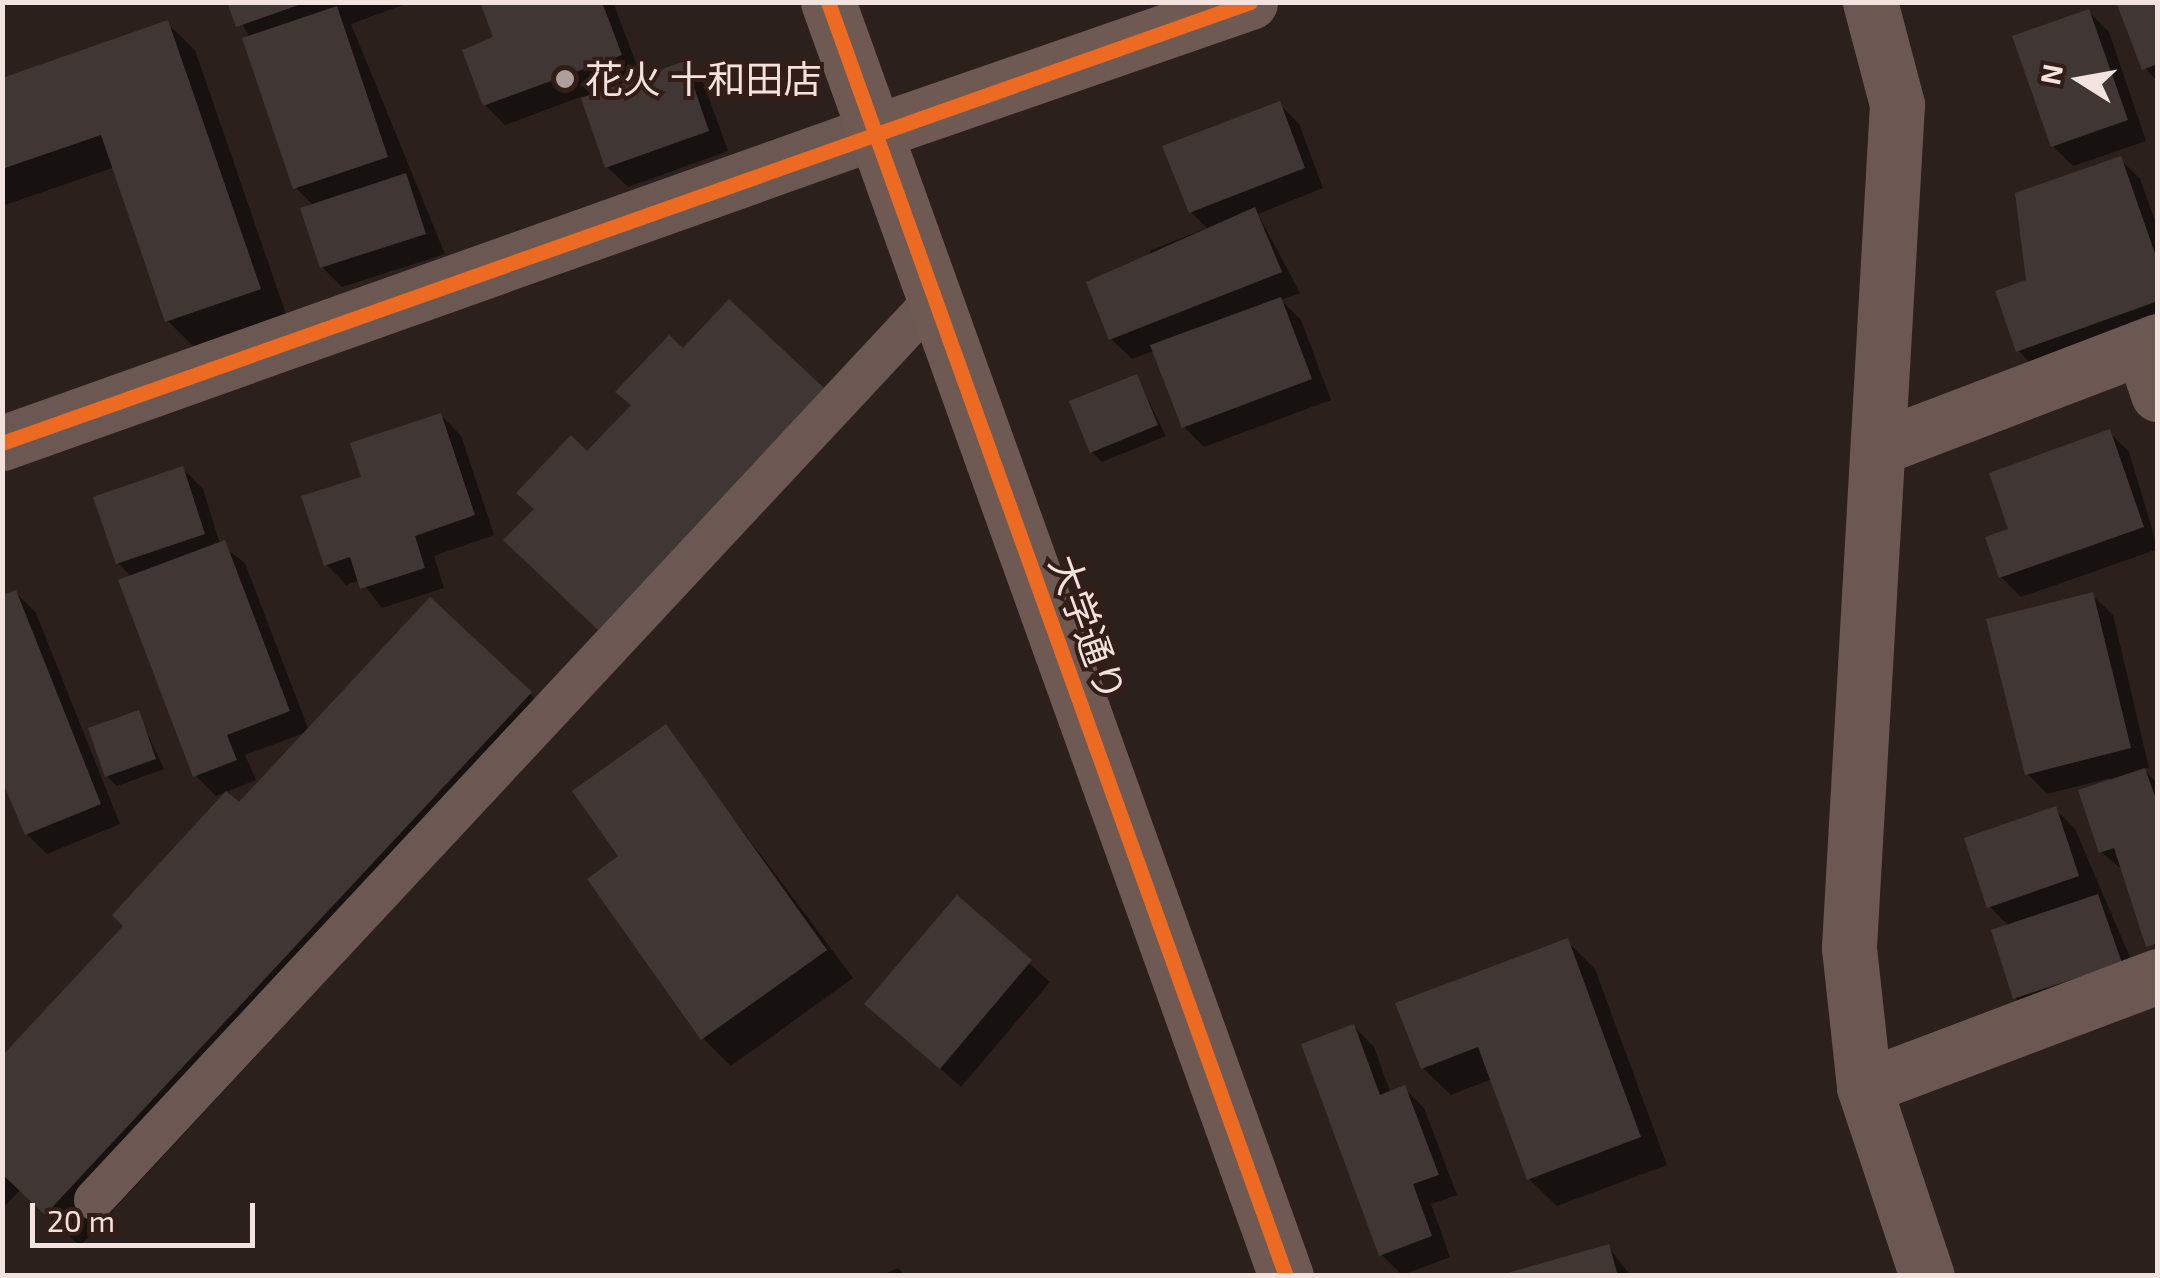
<!DOCTYPE html>
<html>
<head>
<meta charset="utf-8">
<style>
	body { margin:0 }
	#map { position:relative; width:2160px; height:1278px; overflow:hidden; background:#2c201d; font-family:"Exo 2","Noto Sans JP",sans-serif }
	div>[style] { position:absolute }
	.shadow>* { inset:0; background:#0007 }
	.building>* { inset:0; background:#403734 }
	.lane>* { height:40px; margin:-20px; padding:0 20px; transform-origin:20px; border-radius:20px; background:#6b5853 }
	.street>* { height:55px; margin:-27.5px; padding:0 27.5px; transform-origin:27.5px; border-radius:27.5px; background:#6b5853 }
	.secondary>* { height:55px; margin:-27.5px; padding:0 27.5px; transform-origin:27.5px; border-radius:27.5px; background:#6e5953 }
	.cycleway>* { height:15px; margin:-7.5px; padding:0 7.5px; transform-origin:7.5px; border-radius:7.5px; background:#ed6a23 }
	.dots>* { width:28px; height:28px; translate:-50% -50%; box-sizing:border-box; border:5px solid #321d17; border-radius:50% }
	span { translate:-50% -50%; white-space:nowrap; text-align:center; line-height:1.15; -webkit-text-stroke:8px #321d17; paint-order:stroke }
	.poi-label { font-size:38px; color:#f2e3df }
	.left { translate:0 -50%; text-align:left }
	.street-label { font-size:38px; color:#f2e3df }
	.frame { position:absolute; inset:0; border:5px solid #f2e3df; pointer-events:none }
	.north { position:absolute; left:2030px; top:30px; width:100px; height:100px; -webkit-text-stroke:8px #321d17; paint-order:stroke; rotate:281deg; font-size:28px; font-weight:700; line-height:40px; text-align:center; color:#f2e3df }
	.north::after { content:''; display:block; margin:auto; width:35px; height:45px; background:#f2e3df; clip-path:polygon(50% 0,100% 100%,50% 72%,0 100%) }
	.scale { position:absolute; left:30px; top:1203px; width:225px; height:45px; box-sizing:border-box; border:5px solid #f2e3df; border-top:0; padding-left:12px; font-size:30px; line-height:35px; white-space:nowrap; color:#f2e3df; -webkit-text-stroke:8px #321d17; paint-order:stroke }
</style>
</head>
<body>
<div id="map">
	<div class="shadow">
		<div style="clip-path:polygon(230px 2px,411px 2px,351px 24px,445px 254px,342px 287px,322px 267px,314px 206px,296px 188px,250px 38px)"></div>
		<div style="clip-path:polygon(483px 2px,613px 2px,642px 79px,684px 64px,704px 84px,728px 151px,628px 187px,607px 167px,583px 96px,505px 125px,485px 105px,496px 39px)"></div>
		<div style="clip-path:polygon(2158px 2px,2158px 77px,2155px 79px,2145px 68px)"></div>
		<div style="clip-path:polygon(2089px 12px,2109px 32px,2146px 141px,2073px 166px,2053px 146px)"></div>
		<div style="clip-path:polygon(167px 23px,195px 50px,287px 317px,195px 348px,168px 321px,115px 167px,2px 206px,2px 80px)"></div>
		<div style="clip-path:polygon(1279px 104px,1299px 124px,1323px 188px,1258px 214px,1300px 293px,1281px 300px,1301px 320px,1331px 400px,1204px 447px,1184px 427px,1155px 350px,1132px 359px,1111px 339px,1151px 250px,1207px 228px,1191px 212px)"></div>
		<div style="clip-path:polygon(2120px 159px,2140px 179px,2158px 229px,2158px 328px,2038px 371px,2018px 350px,2029px 282px)"></div>
		<div style="clip-path:polygon(1137px 377px,1166px 436px,1102px 462px,1092px 452px)"></div>
		<div style="clip-path:polygon(441px 415px,461px 436px,494px 535px,434px 556px,444px 588px,382px 608px,360px 580px,346px 585px,326px 564px,365px 478px)"></div>
		<div style="clip-path:polygon(2109px 432px,2129px 452px,2158px 549px,2021px 597px,2001px 577px)"></div>
		<div style="clip-path:polygon(183px 469px,203px 489px,220px 544px,245px 563px,309px 731px,530px 694px,562px 726px,80px 1246px,20px 1190px,2px 1209px,2px 1060px,309px 731px,245px 755px,256px 780px,216px 796px,195px 775px,132px 577px,118px 563px)"></div>
		<div style="clip-path:polygon(16px 593px,36px 613px,120px 824px,47px 854px,27px 834px)"></div>
		<div style="clip-path:polygon(2092px 595px,2113px 615px,2149px 768px,2143px 769px,2158px 784px,2158px 955px,2124px 871px,2101px 852px,2110px 778px,2047px 794px,2027px 773px)"></div>
		<div style="clip-path:polygon(138px 713px,164px 769px,117px 786px,107px 776px)"></div>
		<div style="clip-path:polygon(665px 727px,853px 978px,731px 1066px,703px 1038px,622px 857px)"></div>
		<div style="clip-path:polygon(2055px 809px,2075px 829px,2141px 983px,2035px 1018px,2015px 998px,2009px 926px,1989px 906px)"></div>
		<div style="clip-path:polygon(957px 899px,1050px 982px,961px 1087px,888px 1023px)"></div>
		<div style="clip-path:polygon(1567px 941px,1595px 969px,1667px 1165px,1557px 1206px,1529px 1179px,1492px 1079px,1451px 1095px,1423px 1068px)"></div>
		<div style="clip-path:polygon(1354px 1027px,1374px 1047px,1391px 1094px,1404px 1088px,1424px 1108px,1457px 1195px,1431px 1204px,1450px 1257px,1402px 1275px,1382px 1255px,1304px 1045px)"></div>
		<div style="clip-path:polygon(1608px 1247px,1631px 1276px,1509px 1276px)"></div>
		<div style="clip-path:polygon(898px 1268px,906px 1276px,880px 1276px)"></div>
	</div>
	<div class="building">
		<div style="clip-path:polygon(227px 2px,304px 2px,304px 3px,236px 27px)"></div>
		<div style="clip-path:polygon(480px 2px,602px 2px,622px 55px,483px 106px,462px 50px,493px 37px)"></div>
		<div style="clip-path:polygon(2116px 2px,2158px 2px,2158px 64px,2142px 70px)"></div>
		<div style="clip-path:polygon(337px 6px,388px 157px,293px 189px,242px 38px)"></div>
		<div style="clip-path:polygon(2089px 9px,2128px 120px,2051px 147px,2012px 36px)"></div>
		<div style="clip-path:polygon(168px 20px,261px 289px,165px 322px,101px 135px,2px 169px,2px 78px)"></div>
		<div style="clip-path:polygon(685px 61px,709px 131px,605px 168px,581px 98px)"></div>
		<div style="clip-path:polygon(1280px 101px,1305px 168px,1189px 213px,1162px 146px)"></div>
		<div style="clip-path:polygon(2121px 156px,2158px 262px,2158px 301px,2016px 352px,1995px 291px,2026px 280px,2015px 193px)"></div>
		<div style="clip-path:polygon(406px 173px,426px 234px,320px 268px,300px 208px)"></div>
		<div style="clip-path:polygon(1255px 207px,1282px 272px,1109px 340px,1086px 282px)"></div>
		<div style="clip-path:polygon(1281px 297px,1312px 379px,1182px 428px,1150px 345px)"></div>
		<div style="clip-path:polygon(729px 299px,824px 388px,598px 630px,503px 540px,534px 509px,516px 493px,571px 435px,587px 451px,631px 405px,615px 392px,669px 335px,683px 348px)"></div>
		<div style="clip-path:polygon(1137px 374px,1158px 425px,1090px 453px,1069px 401px)"></div>
		<div style="clip-path:polygon(441px 413px,475px 515px,415px 536px,425px 568px,360px 589px,350px 557px,324px 566px,301px 496px,361px 477px,350px 443px)"></div>
		<div style="clip-path:polygon(2110px 429px,2144px 527px,1999px 578px,1985px 537px,2008px 529px,1989px 473px)"></div>
		<div style="clip-path:polygon(183px 466px,205px 534px,116px 564px,93px 497px)"></div>
		<div style="clip-path:polygon(225px 540px,290px 711px,227px 735px,237px 760px,193px 777px,118px 580px)"></div>
		<div style="clip-path:polygon(16px 590px,101px 804px,25px 835px,2px 780px,2px 595px)"></div>
		<div style="clip-path:polygon(2093px 592px,2131px 748px,2025px 775px,1986px 619px)"></div>
		<div style="clip-path:polygon(430px 597px,532px 692px,45px 1215px,2px 1174px,2px 1056px,123px 926px,112px 915px,226px 791px,239px 802px)"></div>
		<div style="clip-path:polygon(139px 710px,156px 759px,105px 777px,88px 728px)"></div>
		<div style="clip-path:polygon(666px 724px,827px 950px,701px 1040px,587px 879px,618px 856px,572px 791px)"></div>
		<div style="clip-path:polygon(2145px 768px,2158px 805px,2158px 943px,2146px 947px,2114px 848px,2099px 853px,2078px 790px)"></div>
		<div style="clip-path:polygon(2056px 806px,2079px 876px,1987px 908px,1964px 838px)"></div>
		<div style="clip-path:polygon(2098px 894px,2122px 963px,2013px 999px,1991px 930px)"></div>
		<div style="clip-path:polygon(957px 895px,1032px 960px,940px 1069px,864px 1004px)"></div>
		<div style="clip-path:polygon(1568px 938px,1641px 1137px,1527px 1180px,1478px 1047px,1421px 1069px,1395px 1003px)"></div>
		<div style="clip-path:polygon(1354px 1024px,1380px 1095px,1405px 1085px,1439px 1175px,1413px 1184px,1432px 1236px,1379px 1256px,1301px 1044px)"></div>
		<div style="clip-path:polygon(1609px 1244px,1618px 1276px,1504px 1276px,1504px 1274px)"></div>
	</div>
	<div class="lane">
		<div style="left:94px;top:1200px;width:1233px;rotate:-47deg"></div>
	</div>
	<div class="street">
		<div style="left:1870px;top:2px;width:106px;rotate:75.2deg"></div>
		<div style="left:1897px;top:104px;width:845px;rotate:93.26deg"></div>
		<div style="left:1849px;top:948px;width:140px;rotate:83.8deg"></div>
		<div style="left:1864px;top:1087px;width:199px;rotate:71.6deg"></div>
		<div style="left:2142px;top:347px;width:50px;rotate:71.2deg"></div>
		<div style="left:2px;top:443px;width:927px;rotate:-19.61deg"></div>
		<div style="left:1880px;top:447px;width:298px;rotate:-20.9deg"></div>
		<div style="left:1864px;top:1087px;width:314px;rotate:-20.7deg"></div>
	</div>
	<div class="secondary">
		<div style="left:828px;top:2px;width:1354px;rotate:70.23deg"></div>
		<div style="left:875px;top:132px;width:397px;rotate:-19.1deg"></div>
	</div>
	<div class="cycleway">
		<div style="left:828px;top:2px;width:1354px;rotate:70.23deg"></div>
		<div style="left:2px;top:443px;width:1324px;rotate:-19.46deg"></div>
	</div>
	<div class="dots">
		<div style="left:565px;top:79px;background:#ad9f9b"></div>
	</div>
	<div class="poi-label">
		<span class="left" style="left:585px;top:79px">花火 十和田店</span>
	</div>
	<div class="street-label">
		<span style="left:1088px;top:628px;rotate:70deg">大学通り</span>
	</div>
	<div class="frame"></div>
	<div class="north">N</div>
	<div class="scale">20 m</div>
</div>
</body>
</html>
